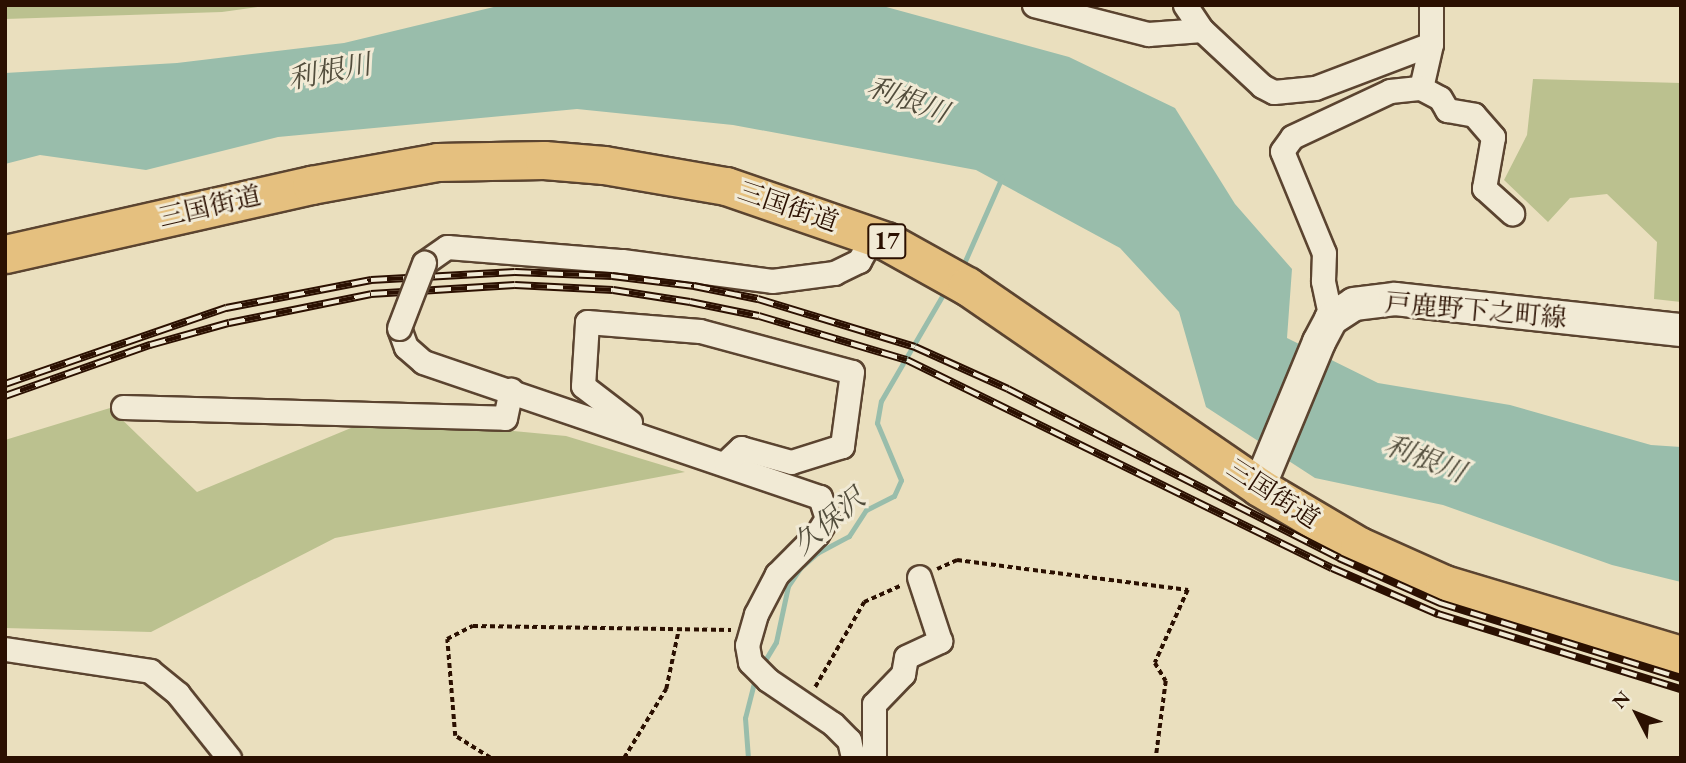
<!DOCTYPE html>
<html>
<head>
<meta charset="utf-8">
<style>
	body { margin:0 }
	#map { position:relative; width:1686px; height:763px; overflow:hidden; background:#eadfbe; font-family:"EB Garamond","Noto Serif JP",serif }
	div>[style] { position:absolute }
	.green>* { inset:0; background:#bbc18f }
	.water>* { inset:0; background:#99bdab }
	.stream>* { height:5px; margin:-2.5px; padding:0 2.5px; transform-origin:2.5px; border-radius:2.5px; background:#99bdab }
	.path>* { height:3.5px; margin-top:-1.75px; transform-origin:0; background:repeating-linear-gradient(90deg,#2b1001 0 5px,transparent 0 8.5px) }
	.roads { filter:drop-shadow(2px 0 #5b4430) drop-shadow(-2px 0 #5b4430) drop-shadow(0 2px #5b4430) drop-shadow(0 -2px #5b4430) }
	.minor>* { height:23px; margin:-11.5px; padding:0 11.5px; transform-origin:11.5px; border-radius:11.5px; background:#f1ead5 }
	.secondary>* { height:32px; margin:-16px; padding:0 16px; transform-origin:16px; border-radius:16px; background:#f1ead5 }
	.trunk>* { height:37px; margin:-18.5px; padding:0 18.5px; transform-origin:18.5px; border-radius:18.5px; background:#e5c07f }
	.rail>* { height:8px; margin-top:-4px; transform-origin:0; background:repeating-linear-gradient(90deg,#f1ead5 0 16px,#2b1001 0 32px); box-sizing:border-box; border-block:2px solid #2b1001 }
	.bridges { filter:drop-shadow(2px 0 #5b4430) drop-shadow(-2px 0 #5b4430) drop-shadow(0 2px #5b4430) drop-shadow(0 -2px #5b4430) }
	.minor-bridge>* { height:23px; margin:-11.5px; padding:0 11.5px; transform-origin:11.5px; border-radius:11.5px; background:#f1ead5 }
	span { translate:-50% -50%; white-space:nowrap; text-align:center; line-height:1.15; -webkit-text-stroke:6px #f1ead5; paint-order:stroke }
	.shield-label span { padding:2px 5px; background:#f1ead5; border:2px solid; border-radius:5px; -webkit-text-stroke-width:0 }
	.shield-label { font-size:24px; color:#2b1001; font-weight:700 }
	.street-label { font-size:26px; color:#2b1001 }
	.water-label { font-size:28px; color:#524d3c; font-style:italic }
	.frame { position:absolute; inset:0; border:7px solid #2b1001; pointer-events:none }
	.north { position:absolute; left:1602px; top:679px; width:70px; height:70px; -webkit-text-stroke:5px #f1ead5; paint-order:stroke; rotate:312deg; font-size:19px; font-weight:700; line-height:28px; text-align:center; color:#2b1001 }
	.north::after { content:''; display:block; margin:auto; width:24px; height:32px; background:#2b1001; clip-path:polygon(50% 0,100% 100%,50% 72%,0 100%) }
</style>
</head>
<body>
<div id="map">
	<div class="green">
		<div style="clip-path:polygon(5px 5px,272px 5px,222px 12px,5px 19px)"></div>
		<div style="clip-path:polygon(1533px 79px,1681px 83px,1681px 302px,1654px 299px,1657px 242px,1607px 194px,1570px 198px,1548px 222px,1504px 180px,1527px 135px)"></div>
		<div style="clip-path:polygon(110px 408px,197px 492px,375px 418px,566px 436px,685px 472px,335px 538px,151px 632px,5px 628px,5px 440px)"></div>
	</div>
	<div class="water">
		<div style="clip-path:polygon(502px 5px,879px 5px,1069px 57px,1175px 108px,1235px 204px,1292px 269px,1287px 338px,1378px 383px,1510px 405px,1651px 445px,1681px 447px,1681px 582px,1612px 565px,1443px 505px,1315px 478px,1206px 407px,1179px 312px,1120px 248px,976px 170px,733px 125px,577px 109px,278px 137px,146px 170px,40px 155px,5px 164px,5px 73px,177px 63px,344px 43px)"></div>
	</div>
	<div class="stream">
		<div style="left:965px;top:261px;width:92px;rotate:-66.2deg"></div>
		<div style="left:761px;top:667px;width:29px;rotate:-59deg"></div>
		<div style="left:776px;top:642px;width:57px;rotate:-77.9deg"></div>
		<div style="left:788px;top:586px;width:22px;rotate:-56deg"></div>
		<div style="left:800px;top:568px;width:23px;rotate:-41deg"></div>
		<div style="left:817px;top:553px;width:36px;rotate:-28deg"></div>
		<div style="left:849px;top:536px;width:31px;rotate:-57deg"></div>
		<div style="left:866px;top:510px;width:31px;rotate:-27deg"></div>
		<div style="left:894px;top:496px;width:17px;rotate:-66deg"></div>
		<div style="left:901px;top:480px;width:62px;rotate:-112.8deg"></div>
		<div style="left:877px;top:423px;width:22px;rotate:-80deg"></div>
		<div style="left:881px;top:401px;width:127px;rotate:-59.8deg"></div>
		<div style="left:748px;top:758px;width:40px;rotate:-94.3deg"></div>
		<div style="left:745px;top:718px;width:44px;rotate:-75.7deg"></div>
	</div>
	<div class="path">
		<div style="left:937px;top:569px;width:22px;rotate:-24deg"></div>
		<div style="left:957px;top:560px;width:233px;rotate:7.4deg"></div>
		<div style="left:1188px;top:590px;width:80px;rotate:114.3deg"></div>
		<div style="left:1155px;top:663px;width:21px;rotate:59deg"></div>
		<div style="left:1166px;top:681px;width:78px;rotate:97.4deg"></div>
		<div style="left:815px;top:687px;width:98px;rotate:-60deg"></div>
		<div style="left:864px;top:602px;width:42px;rotate:-24.1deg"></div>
		<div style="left:490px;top:758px;width:41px;rotate:-147.8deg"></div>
		<div style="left:455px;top:736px;width:97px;rotate:-94.7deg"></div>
		<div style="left:447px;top:639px;width:29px;rotate:-27deg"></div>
		<div style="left:473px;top:626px;width:258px;rotate:0.9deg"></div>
		<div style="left:624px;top:758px;width:81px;rotate:-58.7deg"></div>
		<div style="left:666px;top:689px;width:62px;rotate:-78deg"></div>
	</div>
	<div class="roads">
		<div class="minor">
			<div style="left:1034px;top:5px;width:118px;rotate:14.3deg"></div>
			<div style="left:1148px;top:34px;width:54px;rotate:-4.2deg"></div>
			<div style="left:1202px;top:30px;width:82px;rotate:43deg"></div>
			<div style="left:1262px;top:86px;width:13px;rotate:27deg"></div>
			<div style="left:1274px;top:92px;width:41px;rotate:-5.6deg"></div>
			<div style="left:1315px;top:88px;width:124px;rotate:-20.8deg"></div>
			<div style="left:1185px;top:5px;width:30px;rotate:56deg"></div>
			<div style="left:1421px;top:88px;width:45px;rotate:-77.2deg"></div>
			<div style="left:1431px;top:44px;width:39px;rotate:-90deg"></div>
			<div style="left:424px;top:263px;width:28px;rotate:-35deg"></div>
			<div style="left:447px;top:247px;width:176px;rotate:4.6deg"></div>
			<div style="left:622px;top:261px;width:151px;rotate:7.6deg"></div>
			<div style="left:772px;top:281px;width:63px;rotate:-7.4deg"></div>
			<div style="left:834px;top:273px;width:28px;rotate:-26deg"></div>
			<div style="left:859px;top:261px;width:29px;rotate:-61deg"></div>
			<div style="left:1331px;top:319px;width:39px;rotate:-102deg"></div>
			<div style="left:1323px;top:281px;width:28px;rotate:-88deg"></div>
			<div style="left:1324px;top:253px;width:110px;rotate:-112.4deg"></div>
			<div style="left:1282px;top:151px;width:17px;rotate:-54deg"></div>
			<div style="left:1292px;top:137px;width:108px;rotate:-25.1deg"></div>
			<div style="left:1390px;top:91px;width:31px;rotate:-6deg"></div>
			<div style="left:1421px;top:88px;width:21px;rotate:28deg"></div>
			<div style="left:1440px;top:98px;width:14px;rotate:60deg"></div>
			<div style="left:1447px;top:110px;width:27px;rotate:10deg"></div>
			<div style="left:1474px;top:115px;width:29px;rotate:49deg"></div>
			<div style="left:1493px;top:137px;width:52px;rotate:100deg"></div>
			<div style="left:1484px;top:188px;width:38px;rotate:42deg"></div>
			<div style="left:399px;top:328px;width:20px;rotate:70deg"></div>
			<div style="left:406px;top:347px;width:23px;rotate:41deg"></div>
			<div style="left:423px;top:362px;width:419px;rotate:18.8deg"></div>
			<div style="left:820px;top:497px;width:22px;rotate:72deg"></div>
			<div style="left:827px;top:518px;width:19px;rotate:122deg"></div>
			<div style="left:817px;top:534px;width:57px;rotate:135deg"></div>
			<div style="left:777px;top:574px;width:45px;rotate:117.7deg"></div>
			<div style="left:756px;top:614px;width:32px;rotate:106deg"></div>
			<div style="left:747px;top:645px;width:17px;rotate:80deg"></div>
			<div style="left:750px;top:662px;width:25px;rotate:45deg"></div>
			<div style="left:768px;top:680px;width:78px;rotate:34.1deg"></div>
			<div style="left:833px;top:724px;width:23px;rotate:45deg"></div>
			<div style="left:849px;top:740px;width:18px;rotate:77deg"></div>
			<div style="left:123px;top:407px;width:382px;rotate:1.6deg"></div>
			<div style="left:505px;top:418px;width:29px;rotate:-78deg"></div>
			<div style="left:630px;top:422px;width:59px;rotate:-142.5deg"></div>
			<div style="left:583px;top:386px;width:64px;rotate:-86.4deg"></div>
			<div style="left:587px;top:322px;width:113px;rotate:4.6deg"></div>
			<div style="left:700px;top:331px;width:157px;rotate:15.1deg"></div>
			<div style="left:852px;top:372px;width:75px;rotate:97.7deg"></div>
			<div style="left:842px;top:446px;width:53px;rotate:162.6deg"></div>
			<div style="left:791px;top:462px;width:52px;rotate:-164.4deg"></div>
			<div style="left:741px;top:448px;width:21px;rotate:137deg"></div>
			<div style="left:5px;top:649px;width:147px;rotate:8.6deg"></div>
			<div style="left:150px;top:671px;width:36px;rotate:39deg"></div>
			<div style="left:178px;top:694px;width:82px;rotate:51.4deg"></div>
			<div style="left:874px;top:758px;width:54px;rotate:-90deg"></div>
			<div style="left:874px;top:704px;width:42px;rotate:-46deg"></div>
			<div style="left:903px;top:674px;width:17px;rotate:-80deg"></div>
			<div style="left:906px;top:657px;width:38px;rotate:-25deg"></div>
			<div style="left:940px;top:641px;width:67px;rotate:-108.2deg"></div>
		</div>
		<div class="secondary">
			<div style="left:1259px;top:487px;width:157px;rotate:-67.5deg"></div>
			<div style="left:1319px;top:342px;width:26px;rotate:-62deg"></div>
			<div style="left:1331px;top:319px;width:27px;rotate:-33deg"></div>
			<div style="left:1354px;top:304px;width:41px;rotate:-7deg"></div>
			<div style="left:1395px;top:299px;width:288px;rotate:6.2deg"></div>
		</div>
		<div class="trunk">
			<div style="left:5px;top:254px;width:314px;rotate:-12.7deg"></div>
			<div style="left:311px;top:185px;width:128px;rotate:-10.3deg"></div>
			<div style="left:437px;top:162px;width:107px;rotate:-1.1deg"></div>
			<div style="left:544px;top:160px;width:60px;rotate:4.8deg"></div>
			<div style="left:604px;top:165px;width:124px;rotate:9.8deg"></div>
			<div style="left:726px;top:186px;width:169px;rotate:19deg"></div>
			<div style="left:886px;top:241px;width:93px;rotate:29.1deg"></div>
			<div style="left:967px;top:286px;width:354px;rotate:34.5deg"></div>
			<div style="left:1259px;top:487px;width:116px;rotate:30.5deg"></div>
			<div style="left:1359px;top:546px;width:93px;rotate:24.1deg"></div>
			<div style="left:1444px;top:584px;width:247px;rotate:16.7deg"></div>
		</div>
	</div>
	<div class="rail">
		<div style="left:5px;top:384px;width:234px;rotate:-19deg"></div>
		<div style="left:226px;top:308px;width:148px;rotate:-10.9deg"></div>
		<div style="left:371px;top:280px;width:144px;rotate:-3.2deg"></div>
		<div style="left:515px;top:272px;width:97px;rotate:2.4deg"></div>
		<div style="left:612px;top:276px;width:83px;rotate:7deg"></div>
		<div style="left:694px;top:286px;width:65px;rotate:11.5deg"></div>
		<div style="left:758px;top:299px;width:164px;rotate:17deg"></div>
		<div style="left:915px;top:347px;width:102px;rotate:24.3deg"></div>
		<div style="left:1008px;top:389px;width:372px;rotate:27deg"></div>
		<div style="left:1339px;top:558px;width:111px;rotate:24deg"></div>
		<div style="left:1440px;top:603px;width:252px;rotate:17.3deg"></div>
		<div style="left:5px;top:396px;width:154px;rotate:-19.4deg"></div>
		<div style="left:150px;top:345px;width:82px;rotate:-15.6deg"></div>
		<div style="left:229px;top:323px;width:145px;rotate:-11.5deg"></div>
		<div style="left:371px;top:294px;width:144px;rotate:-3.6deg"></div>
		<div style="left:515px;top:285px;width:98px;rotate:2.9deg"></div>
		<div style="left:613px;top:290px;width:78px;rotate:8.9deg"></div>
		<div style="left:690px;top:302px;width:70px;rotate:11.5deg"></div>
		<div style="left:759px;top:316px;width:154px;rotate:16.6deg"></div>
		<div style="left:907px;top:360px;width:473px;rotate:26.1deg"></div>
		<div style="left:1332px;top:568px;width:116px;rotate:23.5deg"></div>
		<div style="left:1438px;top:614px;width:254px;rotate:17.2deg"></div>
	</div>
	<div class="bridges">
		<div class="minor-bridge">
			<div style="left:399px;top:328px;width:70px;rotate:-69deg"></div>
		</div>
	</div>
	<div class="shield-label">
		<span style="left:887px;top:241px">17</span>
	</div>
	<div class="street-label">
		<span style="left:210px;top:207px;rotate:-13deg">三国街道</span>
		<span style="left:788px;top:207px;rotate:19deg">三国街道</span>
		<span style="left:1476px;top:311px;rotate:5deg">戸鹿野下之町線</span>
		<span style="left:1273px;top:494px;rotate:33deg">三国街道</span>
	</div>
	<div class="water-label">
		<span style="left:329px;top:71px;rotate:-11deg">利根川</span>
		<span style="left:908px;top:99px;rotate:20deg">利根川</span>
		<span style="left:1425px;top:458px;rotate:21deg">利根川</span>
		<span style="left:828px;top:521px;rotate:-40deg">久保沢</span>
	</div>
	<div class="frame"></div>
	<div class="north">N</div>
</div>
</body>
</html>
